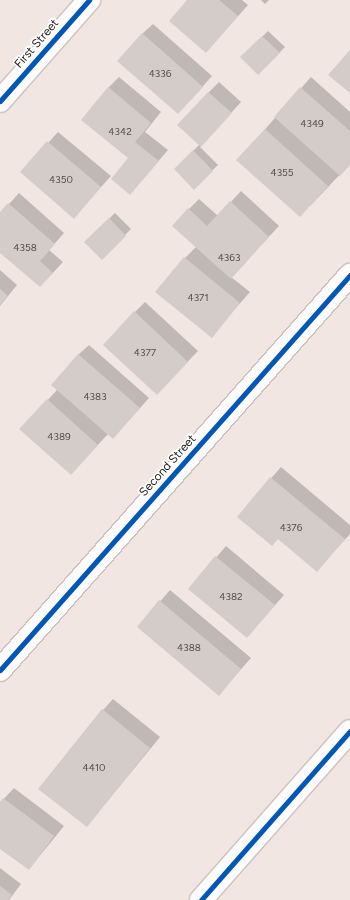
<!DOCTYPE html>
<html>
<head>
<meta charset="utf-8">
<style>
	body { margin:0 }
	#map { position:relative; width:350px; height:900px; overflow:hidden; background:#f1e6e2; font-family:Figtree,sans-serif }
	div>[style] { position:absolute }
	.shadow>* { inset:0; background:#0003 }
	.building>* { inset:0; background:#d4ccc9 }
	.roads { filter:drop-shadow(1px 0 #ccc3c0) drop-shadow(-1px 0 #ccc3c0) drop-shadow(0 1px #ccc3c0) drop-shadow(0 -1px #ccc3c0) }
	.minor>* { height:22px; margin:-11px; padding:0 11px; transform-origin:11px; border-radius:11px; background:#fdfbfb }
	.cycleway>* { height:5px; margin:-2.5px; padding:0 2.5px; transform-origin:2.5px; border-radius:2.5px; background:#0057b8 }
	span { translate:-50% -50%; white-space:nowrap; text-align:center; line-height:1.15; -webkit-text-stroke:3.5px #fff; paint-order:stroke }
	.number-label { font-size:10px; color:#554d4b }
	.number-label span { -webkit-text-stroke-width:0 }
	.street-label { font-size:12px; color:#2b2321 }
</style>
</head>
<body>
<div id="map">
	<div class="shadow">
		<div style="clip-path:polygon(189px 0,242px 0,248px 5px,206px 52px)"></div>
		<div style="clip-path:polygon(261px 0,269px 0,265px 4px)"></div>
		<div style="clip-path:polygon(153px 24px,212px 76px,188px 103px,142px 34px)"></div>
		<div style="clip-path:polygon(268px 31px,285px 47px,258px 74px,242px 57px)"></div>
		<div style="clip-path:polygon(119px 77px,161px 112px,145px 132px,168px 150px,130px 194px,129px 158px,108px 88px)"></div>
		<div style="clip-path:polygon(311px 77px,350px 112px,350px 164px,310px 206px,238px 160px)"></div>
		<div style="clip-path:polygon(219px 82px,241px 102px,200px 147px,218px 165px,194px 188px,175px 169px,200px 144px,208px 93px)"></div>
		<div style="clip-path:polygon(58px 132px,111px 176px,74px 217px,22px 172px)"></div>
		<div style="clip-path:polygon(241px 191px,279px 226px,231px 277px,250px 292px,211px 336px,185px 258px,196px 247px,189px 209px,199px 199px,218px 216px)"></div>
		<div style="clip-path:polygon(19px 193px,64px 233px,49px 250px,63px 262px,50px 276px,0 251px,0 214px)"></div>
		<div style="clip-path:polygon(115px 213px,131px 229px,102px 258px,85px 242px)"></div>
		<div style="clip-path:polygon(0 270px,17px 285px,0 306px)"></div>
		<div style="clip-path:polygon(145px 302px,198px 351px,167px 383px,135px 312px)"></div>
		<div style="clip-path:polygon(89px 345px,149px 398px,113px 438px,108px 434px,81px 463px,21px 429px,57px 390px,78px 355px)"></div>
		<div style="clip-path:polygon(281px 467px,350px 525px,350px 534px,317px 570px,278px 538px,238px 516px)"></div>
		<div style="clip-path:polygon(226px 546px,284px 595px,247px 637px,189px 589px)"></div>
		<div style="clip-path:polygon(170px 590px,251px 658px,219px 694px,138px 627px)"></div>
		<div style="clip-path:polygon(113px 699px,160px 737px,87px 826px,103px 710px)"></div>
		<div style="clip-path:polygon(14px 788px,64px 826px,29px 869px,0 848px,0 803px)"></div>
		<div style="clip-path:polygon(0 868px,21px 884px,9px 900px,0 900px)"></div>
	</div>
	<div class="building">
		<div style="clip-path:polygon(187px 0,219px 0,238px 16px,206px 53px,169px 21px)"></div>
		<div style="clip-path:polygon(142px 33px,203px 87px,178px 114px,117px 61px)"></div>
		<div style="clip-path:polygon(262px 36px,280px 53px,258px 75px,240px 57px)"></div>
		<div style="clip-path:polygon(350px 50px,350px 93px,328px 75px)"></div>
		<div style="clip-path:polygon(108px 87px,151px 123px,135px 142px,159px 161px,130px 195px,111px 179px,128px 158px,81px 120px)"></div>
		<div style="clip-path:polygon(300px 87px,350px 131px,350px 165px,340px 176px,274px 117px)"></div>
		<div style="clip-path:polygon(208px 92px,232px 113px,201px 147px,177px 125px)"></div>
		<div style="clip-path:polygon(265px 129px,328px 186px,300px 217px,236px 160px)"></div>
		<div style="clip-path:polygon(47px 141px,101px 187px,74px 219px,20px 172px)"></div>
		<div style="clip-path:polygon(193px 150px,213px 171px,194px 190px,174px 169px)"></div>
		<div style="clip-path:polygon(230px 201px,269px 237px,231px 279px,172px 226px,188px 208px,207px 226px)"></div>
		<div style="clip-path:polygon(8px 203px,55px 244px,40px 261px,53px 273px,40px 287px,0 253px,0 212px)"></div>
		<div style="clip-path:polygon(109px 218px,126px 236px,102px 260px,84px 242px)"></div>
		<div style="clip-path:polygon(184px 257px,240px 303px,212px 338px,155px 292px)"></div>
		<div style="clip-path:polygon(0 289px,8px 296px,0 305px)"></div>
		<div style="clip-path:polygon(134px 311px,188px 362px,157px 395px,103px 345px)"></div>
		<div style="clip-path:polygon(78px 354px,140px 408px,113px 439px,51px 385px)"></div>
		<div style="clip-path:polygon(47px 399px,98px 445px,71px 475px,19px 429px)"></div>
		<div style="clip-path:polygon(270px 477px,345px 539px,317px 572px,278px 539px,272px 546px,237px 517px)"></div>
		<div style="clip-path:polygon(215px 556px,275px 605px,247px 638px,188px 589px)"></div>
		<div style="clip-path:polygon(159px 600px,241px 669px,219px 696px,137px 627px)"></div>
		<div style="clip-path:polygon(102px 709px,150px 748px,87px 827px,38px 789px)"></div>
		<div style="clip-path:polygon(3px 798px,54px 836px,29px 870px,0 849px,0 802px)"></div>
		<div style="clip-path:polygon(0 886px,12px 895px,8px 900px,0 900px)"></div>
	</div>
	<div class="roads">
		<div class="minor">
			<div style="left:0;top:101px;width:135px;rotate:-48.6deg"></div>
			<div style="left:0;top:670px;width:528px;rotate:-48.46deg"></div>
			<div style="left:201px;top:900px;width:225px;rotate:-48.6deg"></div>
		</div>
	</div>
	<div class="cycleway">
		<div style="left:0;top:101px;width:135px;rotate:-48.6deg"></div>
		<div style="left:0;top:670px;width:528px;rotate:-48.46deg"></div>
		<div style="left:201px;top:900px;width:225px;rotate:-48.6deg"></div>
	</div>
	<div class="number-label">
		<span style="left:160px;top:74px">4336</span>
		<span style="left:312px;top:124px">4349</span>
		<span style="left:120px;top:132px">4342</span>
		<span style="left:282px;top:173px">4355</span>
		<span style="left:61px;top:180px">4350</span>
		<span style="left:25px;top:248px">4358</span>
		<span style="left:229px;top:258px">4363</span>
		<span style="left:198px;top:298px">4371</span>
		<span style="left:145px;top:353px">4377</span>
		<span style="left:95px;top:397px">4383</span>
		<span style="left:59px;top:437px">4389</span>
		<span style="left:291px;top:528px">4376</span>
		<span style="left:231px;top:597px">4382</span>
		<span style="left:189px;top:648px">4388</span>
		<span style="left:94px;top:768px">4410</span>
	</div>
	<div class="street-label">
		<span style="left:37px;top:44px;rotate:-49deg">First Street</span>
		<span style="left:168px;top:466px;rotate:-48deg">Second Street</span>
	</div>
</div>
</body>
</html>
